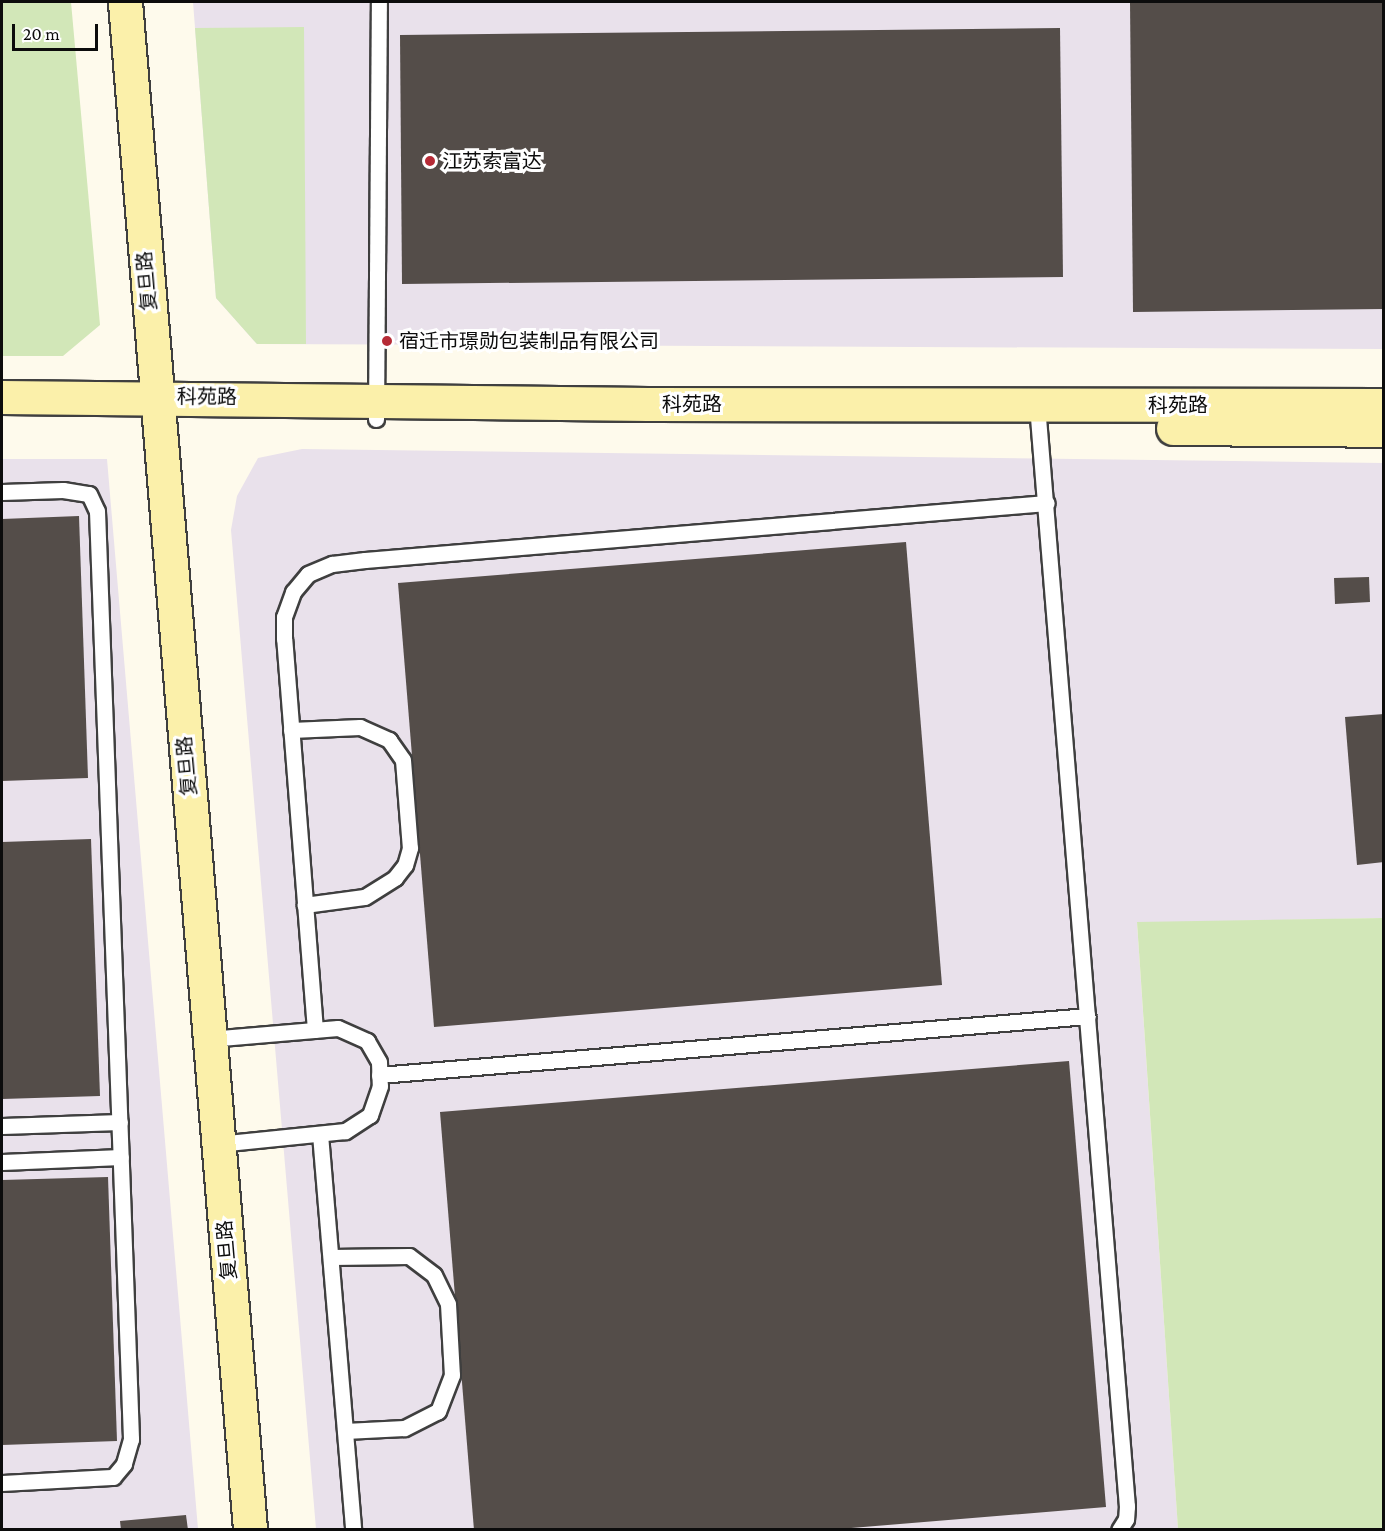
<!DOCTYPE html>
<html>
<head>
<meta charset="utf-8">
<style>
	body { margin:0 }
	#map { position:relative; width:1385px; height:1531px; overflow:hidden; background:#fefaec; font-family:"Crimson Pro","Noto Sans SC",serif }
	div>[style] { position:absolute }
	.industrial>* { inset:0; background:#e9e1eb }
	.green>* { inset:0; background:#d2e7b8 }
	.building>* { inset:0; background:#544d49 }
	.roads { filter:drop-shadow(2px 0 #3f3f3f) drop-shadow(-2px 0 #3f3f3f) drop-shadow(0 2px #3f3f3f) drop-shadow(0 -2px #3f3f3f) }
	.lane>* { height:15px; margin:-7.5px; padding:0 7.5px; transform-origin:7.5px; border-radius:7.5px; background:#fff }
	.secondary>* { height:33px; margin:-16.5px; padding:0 16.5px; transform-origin:16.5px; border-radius:16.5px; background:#fbf0aa }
	.dots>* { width:16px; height:16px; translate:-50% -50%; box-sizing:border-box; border:3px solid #fff; border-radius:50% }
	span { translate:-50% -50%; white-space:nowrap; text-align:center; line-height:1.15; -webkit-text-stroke:6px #fff; paint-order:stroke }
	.poi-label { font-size:20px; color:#0c0c0c }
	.left { translate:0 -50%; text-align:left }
	.street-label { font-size:20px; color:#0c0c0c }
	.frame { position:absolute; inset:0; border:3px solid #0c0c0c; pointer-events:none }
	.scale { position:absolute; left:12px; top:24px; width:86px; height:27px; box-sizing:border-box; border:3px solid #0c0c0c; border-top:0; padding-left:8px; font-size:18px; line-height:21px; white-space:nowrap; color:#0c0c0c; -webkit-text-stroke:4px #fff; paint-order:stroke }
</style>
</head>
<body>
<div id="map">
	<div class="industrial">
		<div style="clip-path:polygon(193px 2px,1383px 2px,1383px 349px,257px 344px,216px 298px)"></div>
		<div style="clip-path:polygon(302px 449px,1383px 463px,1383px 918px,1137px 923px,1178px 1529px,316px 1529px,231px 530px,237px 496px,258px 458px)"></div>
		<div style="clip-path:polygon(2px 459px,107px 459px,198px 1529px,2px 1529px)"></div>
	</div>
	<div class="green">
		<div style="clip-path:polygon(2px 2px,71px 2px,100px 325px,63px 356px,2px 356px)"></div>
		<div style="clip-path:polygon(304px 27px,306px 344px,257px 344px,216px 298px,195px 28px)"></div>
		<div style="clip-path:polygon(1383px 918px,1383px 1529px,1178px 1529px,1137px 922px)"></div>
	</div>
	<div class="building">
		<div style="clip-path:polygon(1130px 2px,1384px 2px,1384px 309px,1133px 312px)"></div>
		<div style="clip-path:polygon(1060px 28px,1063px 277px,402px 284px,400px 35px)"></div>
		<div style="clip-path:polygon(79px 516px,88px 778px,2px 781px,2px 519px)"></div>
		<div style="clip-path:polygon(906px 542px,942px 985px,434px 1027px,398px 583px)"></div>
		<div style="clip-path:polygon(1369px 577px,1370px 602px,1335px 604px,1334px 578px)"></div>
		<div style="clip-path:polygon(1384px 714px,1384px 862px,1357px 865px,1345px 717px)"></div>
		<div style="clip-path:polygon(91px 839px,100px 1096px,2px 1099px,2px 842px)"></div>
		<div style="clip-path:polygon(1069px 1061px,1106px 1507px,827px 1530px,474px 1530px,440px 1112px)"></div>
		<div style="clip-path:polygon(108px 1177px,117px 1441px,2px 1445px,2px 1180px)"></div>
		<div style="clip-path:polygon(186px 1515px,188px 1530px,121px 1530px,120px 1521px)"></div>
	</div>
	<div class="roads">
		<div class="lane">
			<div style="left:1037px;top:405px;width:1105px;rotate:85.33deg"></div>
			<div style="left:1127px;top:1506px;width:13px;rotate:94deg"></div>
			<div style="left:1126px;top:1519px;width:13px;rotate:122deg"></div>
			<div style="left:376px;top:419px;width:417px;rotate:-89.6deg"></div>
			<div style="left:2px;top:492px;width:61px;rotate:-1.9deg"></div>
			<div style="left:63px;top:490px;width:26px;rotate:9deg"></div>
			<div style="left:89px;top:494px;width:19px;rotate:65deg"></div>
			<div style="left:97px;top:511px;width:929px;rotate:87.9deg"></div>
			<div style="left:131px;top:1439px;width:26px;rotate:106deg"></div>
			<div style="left:124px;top:1464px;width:17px;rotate:130deg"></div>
			<div style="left:113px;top:1477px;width:111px;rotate:176.9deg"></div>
			<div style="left:291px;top:730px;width:69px;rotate:-2.5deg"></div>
			<div style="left:360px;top:727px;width:32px;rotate:24deg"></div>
			<div style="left:389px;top:740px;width:24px;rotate:55deg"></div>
			<div style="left:403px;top:760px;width:88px;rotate:85.5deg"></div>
			<div style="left:410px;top:848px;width:18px;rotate:106deg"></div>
			<div style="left:405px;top:865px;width:16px;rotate:128deg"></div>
			<div style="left:395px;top:878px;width:36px;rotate:148deg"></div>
			<div style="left:364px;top:897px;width:60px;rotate:172.3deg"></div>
			<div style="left:315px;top:1030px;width:392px;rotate:-94.5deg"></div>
			<div style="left:284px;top:639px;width:22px;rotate:-90deg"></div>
			<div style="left:284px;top:617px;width:27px;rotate:-70deg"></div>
			<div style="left:293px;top:592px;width:23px;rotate:-50deg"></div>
			<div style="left:308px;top:574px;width:26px;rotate:-23deg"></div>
			<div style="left:332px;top:564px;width:33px;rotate:-7deg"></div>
			<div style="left:365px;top:560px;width:684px;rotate:-4.78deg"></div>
			<div style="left:209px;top:1039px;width:129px;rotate:-4.9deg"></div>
			<div style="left:338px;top:1028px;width:32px;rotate:24deg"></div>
			<div style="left:367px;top:1041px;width:24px;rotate:60deg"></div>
			<div style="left:379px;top:1062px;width:24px;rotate:88deg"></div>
			<div style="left:380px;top:1086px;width:31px;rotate:109deg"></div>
			<div style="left:370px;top:1115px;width:30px;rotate:147deg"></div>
			<div style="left:345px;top:1131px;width:128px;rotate:174.2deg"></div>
			<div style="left:379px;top:1075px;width:711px;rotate:-4.76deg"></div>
			<div style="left:2px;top:1126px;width:118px;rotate:-1.9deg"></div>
			<div style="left:320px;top:1134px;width:397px;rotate:85.2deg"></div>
			<div style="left:2px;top:1162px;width:119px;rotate:-2.4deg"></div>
			<div style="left:331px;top:1257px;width:78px;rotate:-0.7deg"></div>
			<div style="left:409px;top:1256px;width:31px;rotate:37deg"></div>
			<div style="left:434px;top:1275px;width:32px;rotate:64deg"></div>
			<div style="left:448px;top:1304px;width:71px;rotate:86.8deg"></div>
			<div style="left:452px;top:1375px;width:39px;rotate:111deg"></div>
			<div style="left:438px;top:1411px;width:38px;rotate:153deg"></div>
			<div style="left:404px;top:1428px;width:59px;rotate:177.1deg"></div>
		</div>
		<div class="secondary">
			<div style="left:125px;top:2px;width:1533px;rotate:85.32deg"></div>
			<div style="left:2px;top:397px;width:646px;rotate:0.62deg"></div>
			<div style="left:648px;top:404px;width:736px;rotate:0.08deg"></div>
			<div style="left:1173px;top:428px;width:211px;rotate:0.5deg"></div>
		</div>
	</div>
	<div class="dots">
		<div style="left:430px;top:161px;background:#b62b36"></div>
		<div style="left:387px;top:341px;background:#b62b36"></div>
	</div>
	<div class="poi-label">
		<span class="left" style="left:442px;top:161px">江苏索富达</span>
		<span class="left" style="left:399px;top:341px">宿迁市璟勋包装制品有限公司</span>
	</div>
	<div class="street-label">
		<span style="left:147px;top:281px;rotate:-95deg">复旦路</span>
		<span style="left:207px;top:397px;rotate:1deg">科苑路</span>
		<span style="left:692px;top:404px">科苑路</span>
		<span style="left:1178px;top:405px">科苑路</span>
		<span style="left:187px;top:766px;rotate:-95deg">复旦路</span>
		<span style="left:227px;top:1250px;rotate:-95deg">复旦路</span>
	</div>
	<div class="frame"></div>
	<div class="scale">20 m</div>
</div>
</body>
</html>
